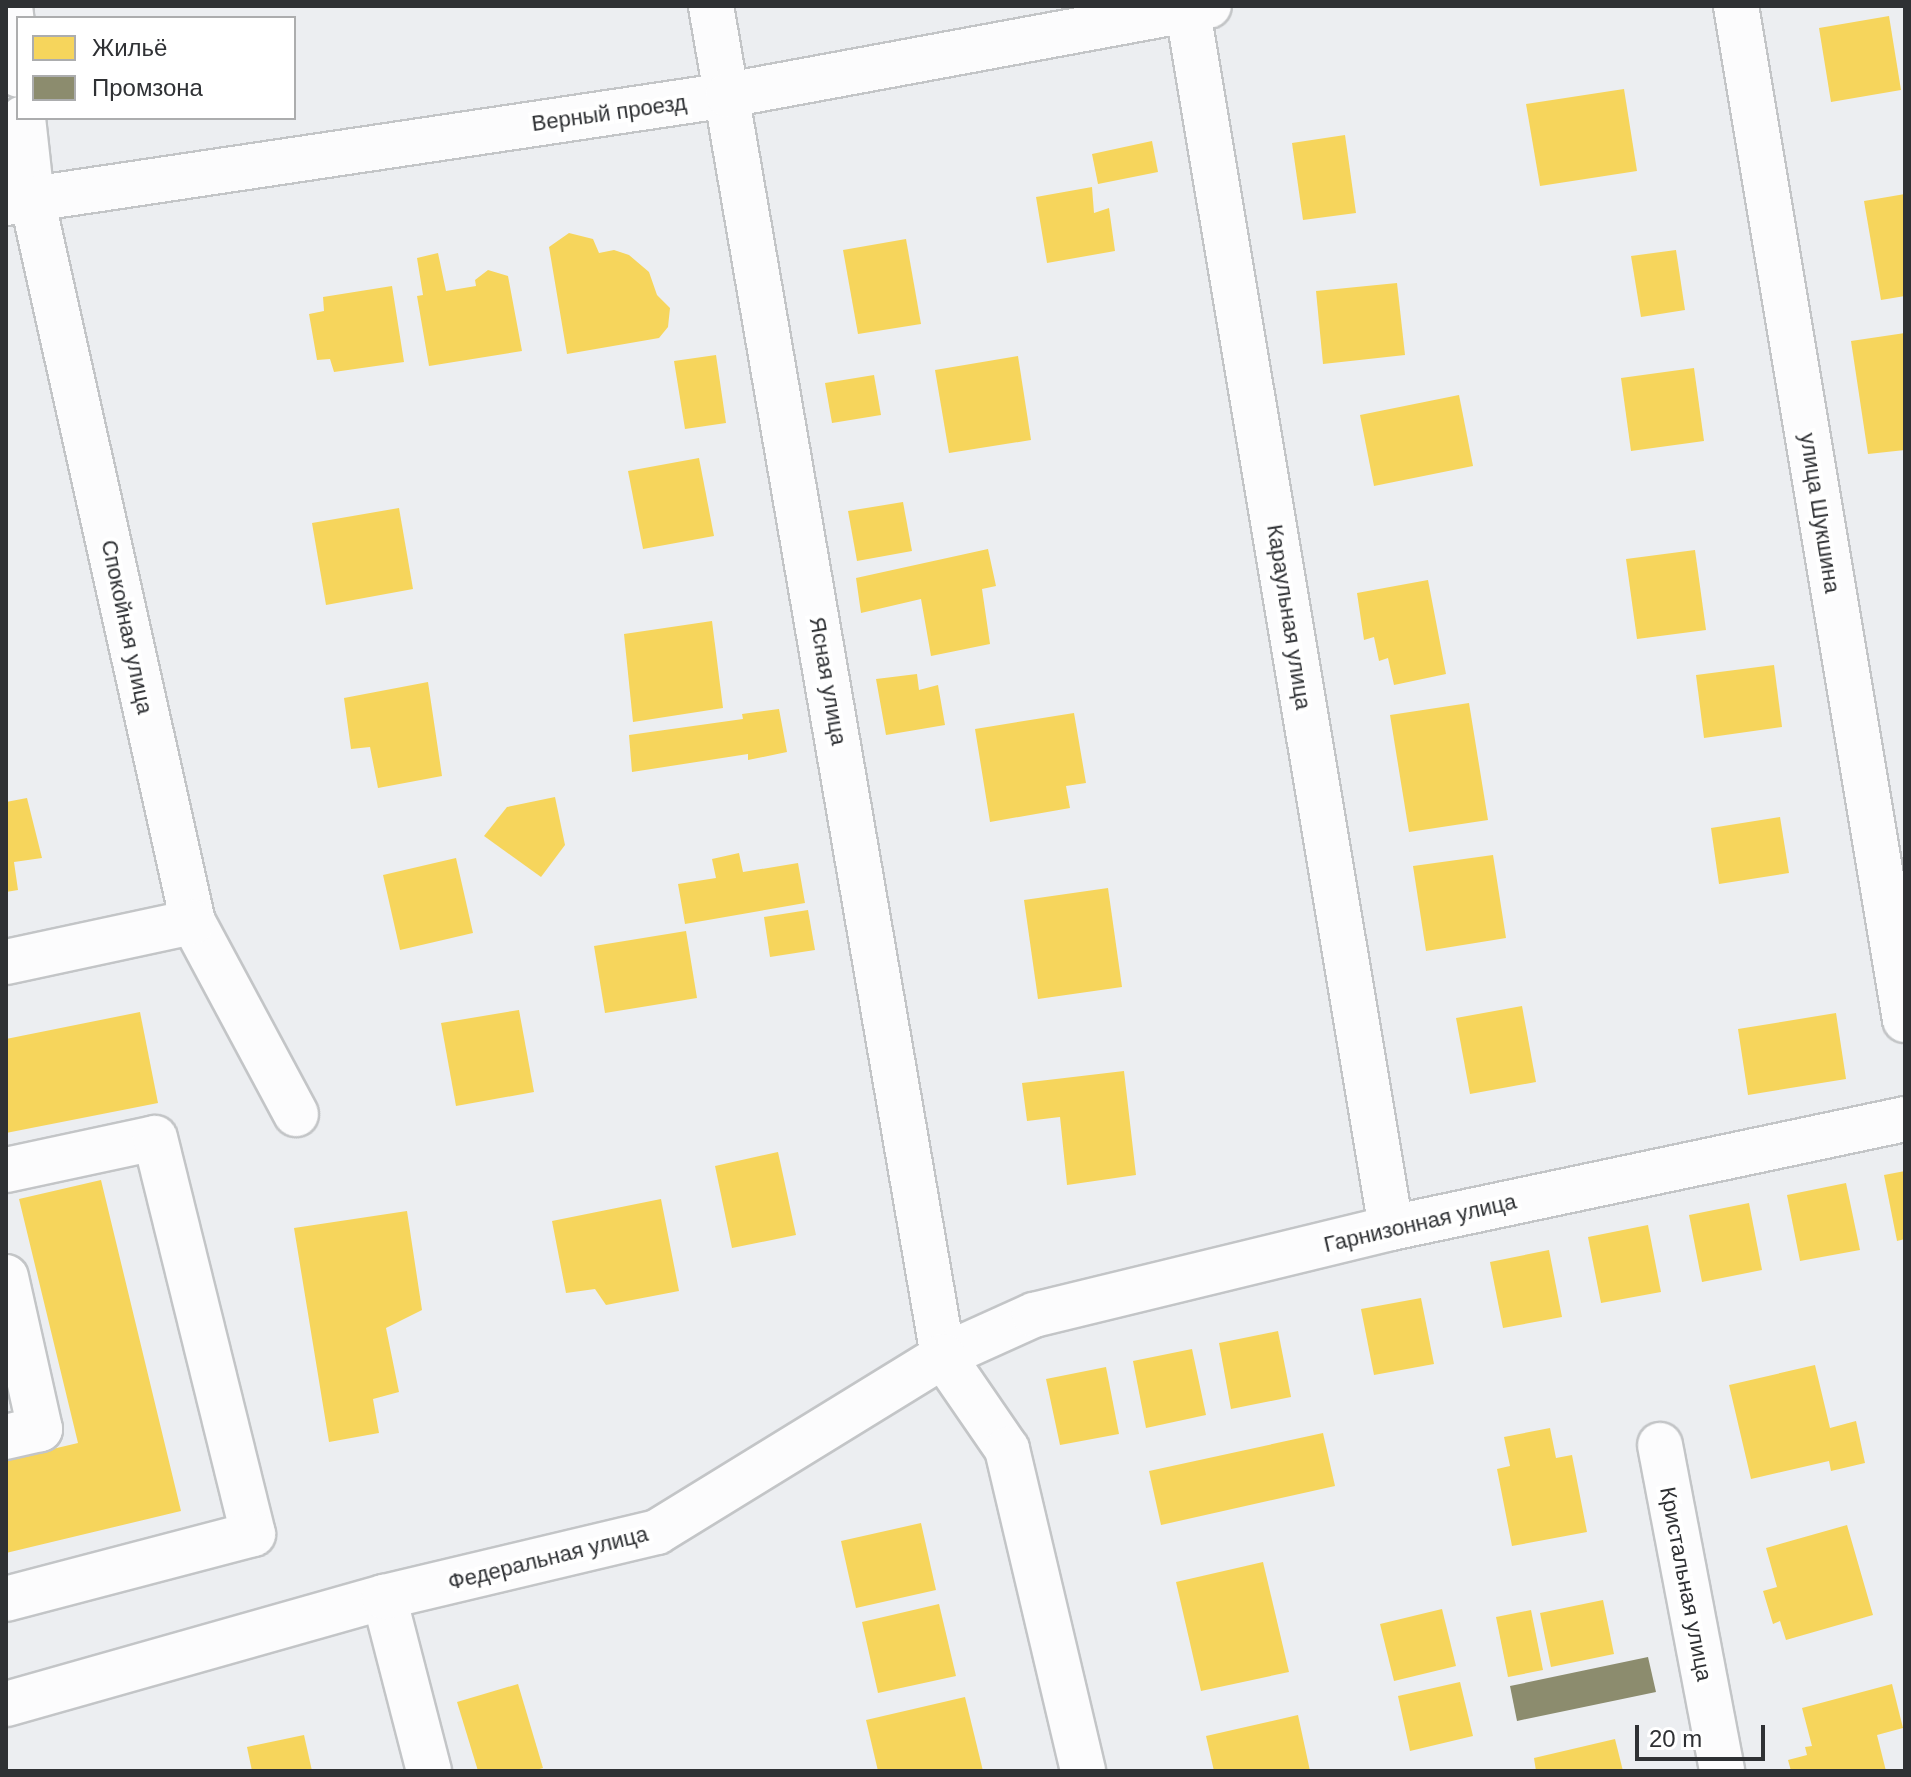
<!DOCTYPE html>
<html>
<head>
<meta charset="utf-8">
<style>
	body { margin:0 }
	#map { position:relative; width:1911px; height:1777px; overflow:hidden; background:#eceef1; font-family:Arial,sans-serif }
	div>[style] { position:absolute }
	.homes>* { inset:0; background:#f6d55c }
	.industry>* { inset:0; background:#8c8c6e }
	.roads { filter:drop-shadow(2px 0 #c3c5c7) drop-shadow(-2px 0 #c3c5c7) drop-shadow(0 2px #c3c5c7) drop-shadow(0 -2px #c3c5c7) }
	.minor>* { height:44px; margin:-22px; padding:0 22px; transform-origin:22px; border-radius:22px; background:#fcfcfd }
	span { translate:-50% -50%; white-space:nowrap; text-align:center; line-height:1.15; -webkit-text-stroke:8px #fff; paint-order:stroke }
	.street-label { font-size:22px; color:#2f3134 }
	.frame { position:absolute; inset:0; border:8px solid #2f3134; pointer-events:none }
	.legend { position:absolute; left:16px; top:16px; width:280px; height:104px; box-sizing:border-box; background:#fff; border:2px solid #acadae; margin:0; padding:10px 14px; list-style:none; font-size:24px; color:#2f3134 }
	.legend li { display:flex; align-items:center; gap:16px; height:40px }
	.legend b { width:40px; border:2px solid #acadae }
	.scale { position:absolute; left:1635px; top:1725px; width:130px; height:36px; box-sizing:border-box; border:4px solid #2f3134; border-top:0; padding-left:10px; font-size:24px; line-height:28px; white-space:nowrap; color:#2f3134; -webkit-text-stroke:6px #fff; paint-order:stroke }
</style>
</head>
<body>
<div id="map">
	<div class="homes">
		<div style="clip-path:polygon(1889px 16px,1901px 90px,1831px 102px,1819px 28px)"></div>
		<div style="clip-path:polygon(1624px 89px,1637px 171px,1540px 186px,1526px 104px)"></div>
		<div style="clip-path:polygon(1345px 135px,1356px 213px,1303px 220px,1292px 143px)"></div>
		<div style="clip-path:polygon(1152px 141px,1158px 172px,1098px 184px,1092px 154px)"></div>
		<div style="clip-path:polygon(1092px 187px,1094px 213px,1109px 208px,1115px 251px,1047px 263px,1036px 197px)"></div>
		<div style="clip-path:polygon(1905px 194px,1905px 296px,1881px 300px,1864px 201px)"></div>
		<div style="clip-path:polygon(569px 233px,593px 239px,599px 253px,614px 250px,629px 255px,649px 272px,657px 295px,670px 308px,668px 327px,659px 338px,567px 354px,549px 247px)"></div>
		<div style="clip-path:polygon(906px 239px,921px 324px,858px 334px,843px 250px)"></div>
		<div style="clip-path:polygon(1676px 250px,1685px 310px,1641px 317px,1631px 256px)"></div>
		<div style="clip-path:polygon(438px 253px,446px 291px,476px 286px,475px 280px,488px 270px,508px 276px,522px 351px,429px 366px,417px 296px,423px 295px,417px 258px)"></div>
		<div style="clip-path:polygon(1397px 283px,1405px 355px,1323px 364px,1316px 291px)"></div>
		<div style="clip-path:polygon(392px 286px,404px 362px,334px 372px,330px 359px,317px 360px,309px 314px,324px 311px,323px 297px)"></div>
		<div style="clip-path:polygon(1905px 333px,1905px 450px,1868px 454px,1851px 341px)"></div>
		<div style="clip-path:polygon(716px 355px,726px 423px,685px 429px,674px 361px)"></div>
		<div style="clip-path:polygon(1018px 356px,1031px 440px,949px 453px,935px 370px)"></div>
		<div style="clip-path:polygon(1694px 368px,1704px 441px,1631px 451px,1621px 378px)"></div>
		<div style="clip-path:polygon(874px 375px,881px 415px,832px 423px,825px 383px)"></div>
		<div style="clip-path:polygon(1459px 395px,1473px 466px,1374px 486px,1360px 415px)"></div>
		<div style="clip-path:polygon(699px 458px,714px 536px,643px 549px,628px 471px)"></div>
		<div style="clip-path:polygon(903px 502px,912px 551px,857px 561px,848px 511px)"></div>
		<div style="clip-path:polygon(399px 508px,413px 589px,326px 605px,312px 523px)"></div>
		<div style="clip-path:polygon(988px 549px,996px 586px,982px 589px,990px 644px,931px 656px,921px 599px,861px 613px,856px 578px)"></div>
		<div style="clip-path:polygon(1695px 550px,1706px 630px,1637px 639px,1626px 559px)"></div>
		<div style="clip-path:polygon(1428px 580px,1446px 674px,1394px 685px,1388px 658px,1379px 661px,1374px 637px,1364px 640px,1357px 593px)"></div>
		<div style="clip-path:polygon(712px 621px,723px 708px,633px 722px,624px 634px)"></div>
		<div style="clip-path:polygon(1774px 665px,1782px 727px,1704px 738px,1696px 675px)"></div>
		<div style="clip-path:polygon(917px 674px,919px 690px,938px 685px,945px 725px,886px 735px,876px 679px)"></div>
		<div style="clip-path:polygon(428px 682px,442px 776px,378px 788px,370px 747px,351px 749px,344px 698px)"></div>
		<div style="clip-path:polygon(1469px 703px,1488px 820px,1409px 832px,1390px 715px)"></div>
		<div style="clip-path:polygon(779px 709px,787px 752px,748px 760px,748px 754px,632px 772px,629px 735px,743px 719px,742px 714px)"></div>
		<div style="clip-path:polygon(1074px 713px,1086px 783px,1066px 786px,1070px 808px,990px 822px,975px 729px)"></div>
		<div style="clip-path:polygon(555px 797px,565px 845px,541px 877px,484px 836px,507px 807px)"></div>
		<div style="clip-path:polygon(27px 798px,42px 858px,14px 862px,18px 890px,6px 892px,6px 802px)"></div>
		<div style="clip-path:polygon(1780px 817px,1789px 873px,1719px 884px,1711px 828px)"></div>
		<div style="clip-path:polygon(739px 853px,743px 872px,798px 863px,805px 903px,685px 924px,678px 884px,716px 878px,712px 859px)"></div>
		<div style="clip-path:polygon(1493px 855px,1506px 938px,1426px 951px,1413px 866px)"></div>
		<div style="clip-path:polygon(456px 858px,473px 933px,400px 950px,383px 875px)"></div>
		<div style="clip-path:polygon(1108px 888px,1122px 987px,1038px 999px,1024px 900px)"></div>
		<div style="clip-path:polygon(808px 910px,815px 950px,770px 957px,764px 917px)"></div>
		<div style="clip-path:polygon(686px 931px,697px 998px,605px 1013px,594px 946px)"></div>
		<div style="clip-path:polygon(1522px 1006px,1536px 1082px,1470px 1094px,1456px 1018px)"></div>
		<div style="clip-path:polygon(519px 1010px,534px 1092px,456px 1106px,441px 1023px)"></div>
		<div style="clip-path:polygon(140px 1012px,158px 1103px,6px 1133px,6px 1039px)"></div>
		<div style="clip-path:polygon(1836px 1013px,1846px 1079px,1748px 1095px,1738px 1029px)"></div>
		<div style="clip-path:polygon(1124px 1071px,1136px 1175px,1067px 1185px,1060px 1117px,1027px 1121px,1022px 1083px)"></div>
		<div style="clip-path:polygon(778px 1152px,796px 1235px,732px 1248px,715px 1166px)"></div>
		<div style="clip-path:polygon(1905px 1171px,1905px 1239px,1897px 1241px,1884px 1175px)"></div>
		<div style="clip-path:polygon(101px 1180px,181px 1511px,6px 1553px,6px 1460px,78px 1443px,19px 1199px)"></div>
		<div style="clip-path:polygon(1846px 1183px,1860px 1250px,1800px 1261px,1787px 1195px)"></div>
		<div style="clip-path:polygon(661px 1199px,679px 1291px,606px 1305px,595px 1289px,566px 1293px,552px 1221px)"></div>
		<div style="clip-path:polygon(1749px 1203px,1762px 1270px,1702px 1282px,1689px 1215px)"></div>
		<div style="clip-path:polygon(407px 1211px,422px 1310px,386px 1328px,399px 1392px,373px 1399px,379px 1433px,329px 1442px,294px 1228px)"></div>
		<div style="clip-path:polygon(1648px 1225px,1661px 1292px,1601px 1303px,1588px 1237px)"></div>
		<div style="clip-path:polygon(1549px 1250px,1562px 1317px,1503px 1328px,1490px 1262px)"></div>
		<div style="clip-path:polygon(1421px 1298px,1434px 1364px,1374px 1375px,1361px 1309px)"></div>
		<div style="clip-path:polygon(1278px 1331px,1291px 1397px,1231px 1409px,1219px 1343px)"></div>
		<div style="clip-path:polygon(1192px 1349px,1206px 1415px,1146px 1428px,1133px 1361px)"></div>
		<div style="clip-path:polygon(1815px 1365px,1830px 1428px,1856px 1421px,1865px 1463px,1831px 1471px,1829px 1461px,1751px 1479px,1729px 1385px)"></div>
		<div style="clip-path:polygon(1106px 1367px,1119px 1434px,1060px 1445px,1046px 1379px)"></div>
		<div style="clip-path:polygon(1550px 1428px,1556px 1458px,1572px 1455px,1587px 1532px,1512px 1546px,1497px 1469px,1510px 1466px,1504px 1437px)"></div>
		<div style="clip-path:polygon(1323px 1433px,1335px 1486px,1161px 1525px,1149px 1471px)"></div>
		<div style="clip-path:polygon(921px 1523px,936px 1590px,856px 1608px,841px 1541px)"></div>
		<div style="clip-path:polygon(1847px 1525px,1873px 1615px,1786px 1640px,1780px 1621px,1773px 1624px,1763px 1591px,1777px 1587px,1766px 1548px)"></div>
		<div style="clip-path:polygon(1263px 1562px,1289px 1672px,1201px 1691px,1176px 1582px)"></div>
		<div style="clip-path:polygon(1603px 1600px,1614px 1654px,1551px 1667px,1540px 1613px)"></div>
		<div style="clip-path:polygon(939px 1604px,956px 1676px,878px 1693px,862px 1622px)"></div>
		<div style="clip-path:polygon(1442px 1609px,1456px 1666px,1394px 1681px,1380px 1624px)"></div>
		<div style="clip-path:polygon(1531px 1610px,1543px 1670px,1508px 1677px,1496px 1617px)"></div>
		<div style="clip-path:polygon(1460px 1682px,1473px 1736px,1410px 1751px,1398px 1696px)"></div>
		<div style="clip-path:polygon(518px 1684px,543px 1768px,532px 1771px,478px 1771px,457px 1702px)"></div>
		<div style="clip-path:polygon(1892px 1684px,1903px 1728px,1877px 1735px,1886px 1771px,1791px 1771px,1788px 1760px,1807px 1755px,1805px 1747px,1812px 1746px,1802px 1708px)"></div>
		<div style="clip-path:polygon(965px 1697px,983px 1771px,878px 1771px,866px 1720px)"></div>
		<div style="clip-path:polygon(1298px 1715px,1310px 1771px,1214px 1771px,1206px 1736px)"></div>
		<div style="clip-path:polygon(304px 1735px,312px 1771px,252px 1771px,247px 1747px)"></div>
		<div style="clip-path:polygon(1615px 1739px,1623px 1771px,1536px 1771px,1534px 1758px)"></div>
	</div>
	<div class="industry">
		<div style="clip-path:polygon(1648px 1657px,1656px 1692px,1517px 1721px,1510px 1686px)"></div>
	</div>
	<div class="roads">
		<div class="minor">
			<div style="left:10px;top:6px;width:69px;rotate:83.4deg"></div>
			<div style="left:711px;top:6px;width:1370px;rotate:80.25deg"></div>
			<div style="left:943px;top:1356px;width:100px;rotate:-24.3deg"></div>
			<div style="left:1034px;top:1315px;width:367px;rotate:-13.7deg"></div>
			<div style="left:1391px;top:1228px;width:525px;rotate:-11.97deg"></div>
			<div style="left:1187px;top:6px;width:1239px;rotate:80.52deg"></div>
			<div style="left:1736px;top:6px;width:1028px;rotate:80.54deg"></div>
			<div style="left:23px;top:118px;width:81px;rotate:83.7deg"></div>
			<div style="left:32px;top:199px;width:741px;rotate:77.45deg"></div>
			<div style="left:193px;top:922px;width:218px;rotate:61.8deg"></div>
			<div style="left:6px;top:203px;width:730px;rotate:-8.51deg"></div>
			<div style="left:728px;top:95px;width:489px;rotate:-10.5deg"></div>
			<div style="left:6px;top:962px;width:191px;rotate:-12.1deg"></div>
			<div style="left:6px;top:1170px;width:152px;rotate:-12.1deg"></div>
			<div style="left:155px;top:1138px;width:408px;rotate:76.1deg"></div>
			<div style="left:253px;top:1534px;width:255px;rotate:165.3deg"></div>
			<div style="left:6px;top:1277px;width:156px;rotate:77.4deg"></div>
			<div style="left:40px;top:1429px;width:35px;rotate:167deg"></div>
			<div style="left:1660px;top:1445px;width:332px;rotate:79.2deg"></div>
			<div style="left:384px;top:1597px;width:180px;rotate:75.5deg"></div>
			<div style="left:6px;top:1704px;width:393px;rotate:-15.8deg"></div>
			<div style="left:384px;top:1597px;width:281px;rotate:-13.4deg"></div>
			<div style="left:657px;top:1532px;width:336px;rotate:-31.6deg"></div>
			<div style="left:943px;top:1356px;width:113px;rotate:55.5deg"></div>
			<div style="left:1007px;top:1449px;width:331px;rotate:76.7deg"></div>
		</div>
	</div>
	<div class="street-label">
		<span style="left:609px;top:113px;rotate:-8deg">Верный проезд</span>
		<span style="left:1820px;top:513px;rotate:81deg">улица Шукшина</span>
		<span style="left:1289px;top:617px;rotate:81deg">Караульная улица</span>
		<span style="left:127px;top:627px;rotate:78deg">Спокойная улица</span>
		<span style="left:828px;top:681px;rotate:80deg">Ясная улица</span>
		<span style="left:1420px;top:1223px;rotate:-13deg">Гарнизонная улица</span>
		<span style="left:548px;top:1558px;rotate:-14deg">Федеральная улица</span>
		<span style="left:1686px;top:1584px;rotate:79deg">Кристальная улица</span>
	</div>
	<div class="frame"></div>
	<ul class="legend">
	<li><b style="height:22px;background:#f6d55c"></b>Жильё</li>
	<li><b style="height:22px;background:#8c8c6e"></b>Промзона</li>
	</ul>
	<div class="scale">20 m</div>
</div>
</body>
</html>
